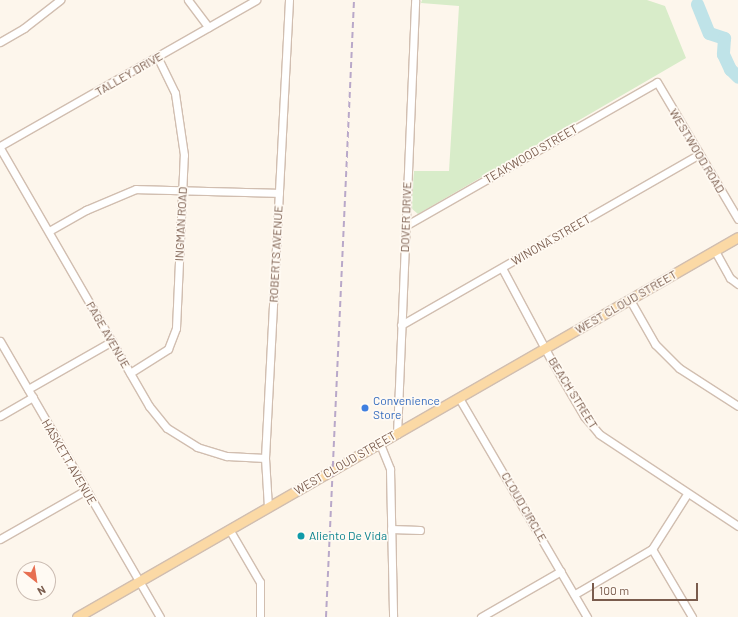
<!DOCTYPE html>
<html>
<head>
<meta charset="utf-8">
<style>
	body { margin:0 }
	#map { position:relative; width:738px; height:617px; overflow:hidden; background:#fdf6ec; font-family:Barlow,sans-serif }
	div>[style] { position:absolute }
	.green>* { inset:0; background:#d8ecc9 }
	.river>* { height:13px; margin:-6.5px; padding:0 6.5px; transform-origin:6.5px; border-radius:6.5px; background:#bfe3e8 }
	.roads { filter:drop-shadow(1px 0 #d1beb0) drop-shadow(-1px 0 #d1beb0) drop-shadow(0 1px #d1beb0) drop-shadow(0 -1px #d1beb0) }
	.minor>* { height:7px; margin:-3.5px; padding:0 3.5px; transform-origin:3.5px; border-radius:3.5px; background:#fff }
	.major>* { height:9px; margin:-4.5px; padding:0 4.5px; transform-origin:4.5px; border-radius:4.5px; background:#fbd9a5 }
	.rail>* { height:2px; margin-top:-1px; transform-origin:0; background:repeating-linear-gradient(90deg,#b9a8c9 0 6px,transparent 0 10px) }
	.dots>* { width:11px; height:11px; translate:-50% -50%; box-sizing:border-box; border:2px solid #fffaf3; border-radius:50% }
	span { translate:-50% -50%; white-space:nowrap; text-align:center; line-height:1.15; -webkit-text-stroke:3.5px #fffaf3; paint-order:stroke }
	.street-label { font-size:12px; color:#7a5c4d }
	.shop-label { font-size:12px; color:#366cbe }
	.left { translate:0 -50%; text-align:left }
	.culture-label { font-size:12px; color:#0d838f }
	.north { position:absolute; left:16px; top:561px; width:40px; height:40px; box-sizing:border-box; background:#fffaf3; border:1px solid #cabbb1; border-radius:50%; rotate:150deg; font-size:11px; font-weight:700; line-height:16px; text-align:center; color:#7a5c4d }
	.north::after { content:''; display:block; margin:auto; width:14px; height:18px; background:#e76f51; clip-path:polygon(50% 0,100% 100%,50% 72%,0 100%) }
	.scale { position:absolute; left:592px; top:583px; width:106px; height:18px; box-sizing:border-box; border:2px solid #7a5c4d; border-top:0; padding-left:5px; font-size:12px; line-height:14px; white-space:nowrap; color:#7a5c4d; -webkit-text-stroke:3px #fffaf3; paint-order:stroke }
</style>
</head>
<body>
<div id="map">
	<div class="green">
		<div style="clip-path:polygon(422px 0,647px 0,665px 6px,686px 58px,418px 214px,411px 208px,414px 171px,449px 171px,459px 6px,421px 3px)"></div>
	</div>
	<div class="river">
		<div style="left:697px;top:4px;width:31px;rotate:68deg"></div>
		<div style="left:709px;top:33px;width:16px;rotate:18deg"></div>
		<div style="left:724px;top:38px;width:16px;rotate:94deg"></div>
		<div style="left:723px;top:54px;width:17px;rotate:65deg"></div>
		<div style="left:730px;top:69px;width:11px;rotate:45deg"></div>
	</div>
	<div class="roads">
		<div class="minor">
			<div style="left:188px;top:0;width:34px;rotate:53deg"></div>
			<div style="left:0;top:42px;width:28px;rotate:-30deg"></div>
			<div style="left:24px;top:28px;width:46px;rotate:-37.9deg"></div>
			<div style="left:0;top:146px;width:295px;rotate:-29.7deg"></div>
			<div style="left:0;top:148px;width:298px;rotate:60deg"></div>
			<div style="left:149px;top:406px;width:28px;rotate:51deg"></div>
			<div style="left:167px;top:428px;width:36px;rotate:32deg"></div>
			<div style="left:197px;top:447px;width:31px;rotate:17deg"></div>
			<div style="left:227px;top:456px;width:38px;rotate:3deg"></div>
			<div style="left:405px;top:226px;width:290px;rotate:-29.7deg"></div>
			<div style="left:657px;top:82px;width:159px;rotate:59.4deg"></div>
			<div style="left:49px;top:231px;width:43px;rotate:-29.6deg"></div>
			<div style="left:86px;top:210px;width:54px;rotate:-22.8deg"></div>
			<div style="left:136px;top:189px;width:143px;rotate:1.6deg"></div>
			<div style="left:715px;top:251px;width:31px;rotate:61deg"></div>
			<div style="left:730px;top:278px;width:10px;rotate:37deg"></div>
			<div style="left:502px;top:268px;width:102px;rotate:61.9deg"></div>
			<div style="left:550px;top:358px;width:67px;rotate:59.6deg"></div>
			<div style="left:584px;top:416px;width:23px;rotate:50deg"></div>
			<div style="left:599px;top:434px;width:167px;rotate:33.5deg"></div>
			<div style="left:630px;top:300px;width:51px;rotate:60.4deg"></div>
			<div style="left:655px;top:344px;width:34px;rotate:45deg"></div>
			<div style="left:679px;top:368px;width:70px;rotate:32.8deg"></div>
			<div style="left:401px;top:325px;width:344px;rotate:-29.8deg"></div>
			<div style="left:0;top:341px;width:319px;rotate:59.9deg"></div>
			<div style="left:130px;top:373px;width:45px;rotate:-32.3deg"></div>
			<div style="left:168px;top:349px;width:22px;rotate:-69deg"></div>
			<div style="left:176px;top:328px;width:173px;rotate:-87.4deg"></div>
			<div style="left:184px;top:155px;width:63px;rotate:-98.3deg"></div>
			<div style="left:175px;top:93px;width:39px;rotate:-116deg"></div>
			<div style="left:28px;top:389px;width:97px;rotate:-29.7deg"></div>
			<div style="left:459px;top:398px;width:254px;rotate:59.7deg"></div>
			<div style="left:0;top:416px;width:38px;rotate:-30deg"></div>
			<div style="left:397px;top:434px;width:434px;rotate:-87.6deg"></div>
			<div style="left:380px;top:444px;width:27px;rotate:68deg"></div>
			<div style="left:390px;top:469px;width:148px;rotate:88.8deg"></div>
			<div style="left:268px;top:507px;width:49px;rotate:-93.5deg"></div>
			<div style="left:265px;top:458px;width:459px;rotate:-87deg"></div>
			<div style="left:229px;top:529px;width:61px;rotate:59.7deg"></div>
			<div style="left:260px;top:582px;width:35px;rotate:90deg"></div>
			<div style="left:391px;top:529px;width:29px;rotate:2deg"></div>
			<div style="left:0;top:539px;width:99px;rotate:-29.7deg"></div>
			<div style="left:652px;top:549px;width:79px;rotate:59.5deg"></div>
			<div style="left:575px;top:594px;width:89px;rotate:-30.3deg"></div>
			<div style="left:652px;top:549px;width:65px;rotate:-57.5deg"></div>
			<div style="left:481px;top:617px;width:92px;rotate:-29.9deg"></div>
		</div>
		<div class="major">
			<div style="left:77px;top:617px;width:762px;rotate:-29.89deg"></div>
		</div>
	</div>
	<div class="rail">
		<div style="left:326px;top:617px;width:618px;rotate:-87.4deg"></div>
	</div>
	<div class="dots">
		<div style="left:365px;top:408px;background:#3f7fe0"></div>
		<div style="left:301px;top:536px;background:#0f9aa8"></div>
	</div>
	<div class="street-label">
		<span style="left:129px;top:74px;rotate:-30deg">TALLEY DRIVE</span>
		<span style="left:697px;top:151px;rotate:59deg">WESTWOOD ROAD</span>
		<span style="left:531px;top:154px;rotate:-30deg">TEAKWOOD STREET</span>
		<span style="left:406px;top:217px;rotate:-88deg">DOVER DRIVE</span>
		<span style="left:181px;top:224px;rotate:-87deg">INGMAN ROAD</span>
		<span style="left:551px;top:240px;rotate:-30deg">WINONA STREET</span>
		<span style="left:276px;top:254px;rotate:-87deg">ROBERTS AVENUE</span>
		<span style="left:626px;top:302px;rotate:-30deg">WEST CLOUD STREET</span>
		<span style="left:108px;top:335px;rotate:60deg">PAGE AVENUE</span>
		<span style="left:573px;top:393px;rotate:58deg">BEACH STREET</span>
		<span style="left:69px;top:462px;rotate:60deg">HASKETT AVENUE</span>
		<span style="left:345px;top:463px;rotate:-30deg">WEST CLOUD STREET</span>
		<span style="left:524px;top:507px;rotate:60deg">CLOUD CIRCLE</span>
	</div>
	<div class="shop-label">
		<span class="left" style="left:373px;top:408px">Convenience<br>Store</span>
	</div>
	<div class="culture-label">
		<span class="left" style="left:309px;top:536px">Aliento De Vida</span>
	</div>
	<div class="north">N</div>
	<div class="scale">100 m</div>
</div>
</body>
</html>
